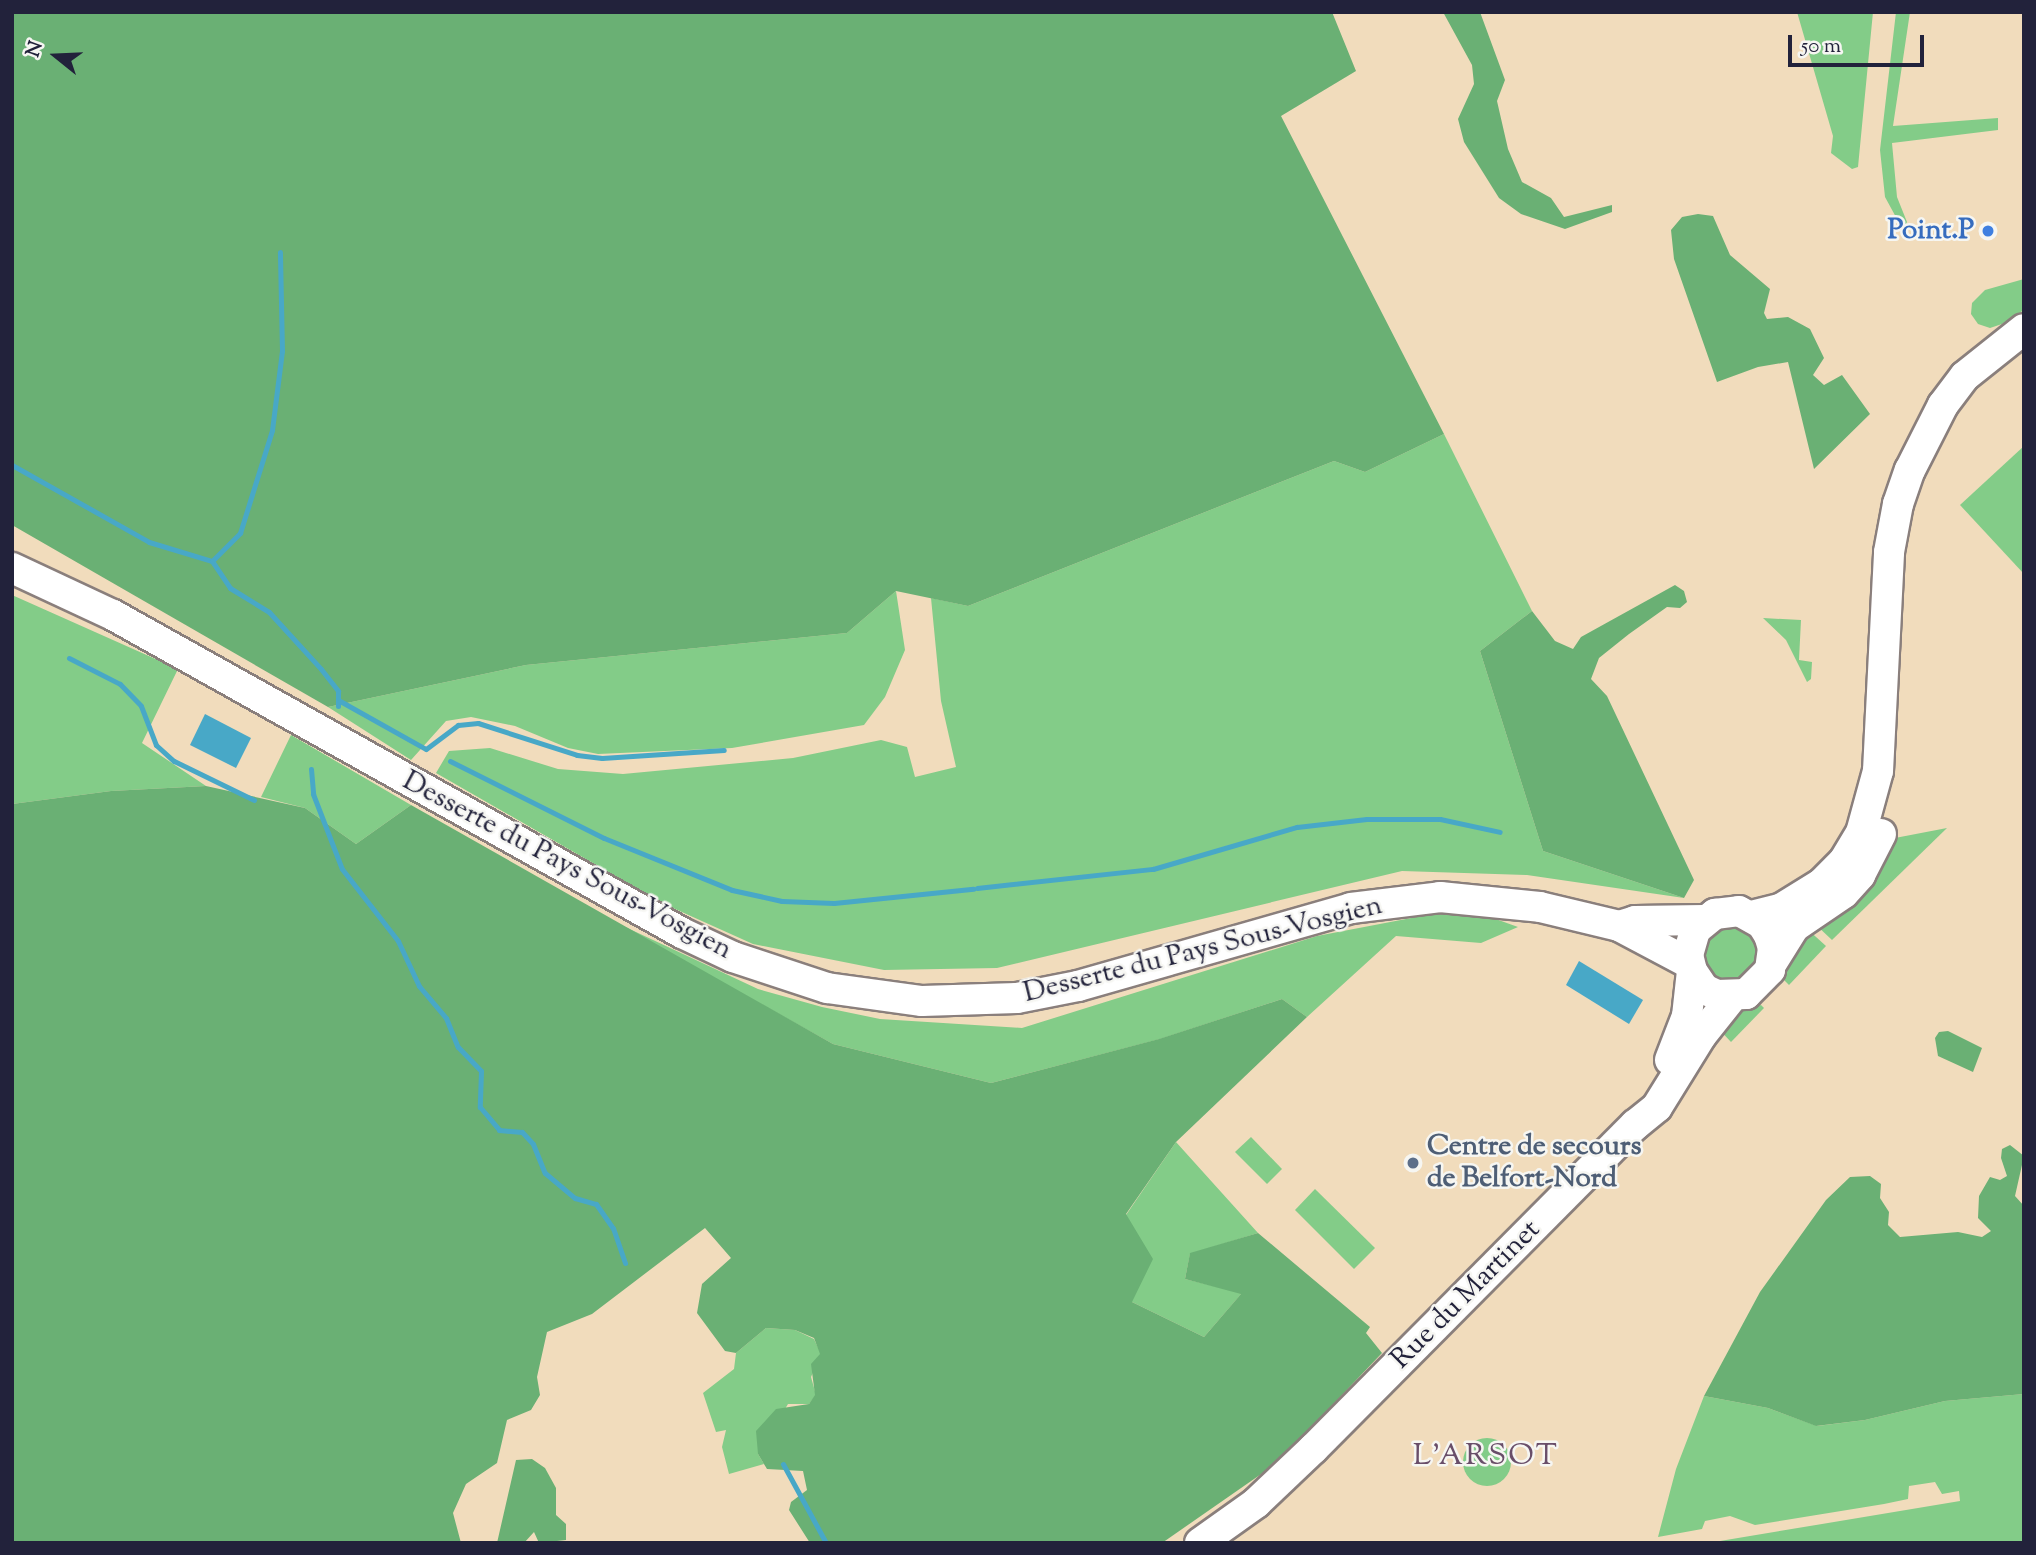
<!DOCTYPE html>
<html>
<head>
<meta charset="utf-8">
<style>
	body { margin:0 }
	#map { position:relative; width:2036px; height:1555px; overflow:hidden; background:#f1dcbc; font-family:"Sorts Mill Goudy",serif }
	div>[style] { position:absolute }
	.green>* { inset:0; background:#83cc88 }
	.round { border-radius:50% }
	.forest>* { inset:0; background:#6ab074 }
	.water>* { inset:0; background:#48a8c7 }
	.stream>* { height:5px; margin:-2.5px; padding:0 2.5px; transform-origin:2.5px; border-radius:2.5px; background:#48a8c7 }
	.roads { filter:drop-shadow(2px 0 #8a7f7c) drop-shadow(-2px 0 #8a7f7c) drop-shadow(0 2px #8a7f7c) drop-shadow(0 -2px #8a7f7c) }
	.major>* { height:30px; margin:-15px; padding:0 15px; transform-origin:15px; border-radius:15px; background:#fff }
	.dots>* { width:19px; height:19px; translate:-50% -50%; box-sizing:border-box; border:4px solid #f6f6f2; border-radius:50% }
	span { translate:-50% -50%; white-space:nowrap; text-align:center; line-height:1.15; -webkit-text-stroke:5px #f6f6f2; paint-order:stroke }
	.shop-label { font-size:28px; color:#366cbe; font-weight:700 }
	.right { translate:-100% -50%; text-align:right }
	.street-label { font-size:28px; color:#22223b }
	.service-label { font-size:28px; color:#4e5e75; font-weight:700 }
	.left { translate:0 -50%; text-align:left }
	.neighbourhood-label { font-size:30px; color:#694e69; letter-spacing:2px }
	.frame { position:absolute; inset:0; border:14px solid #22223b; pointer-events:none }
	.north { position:absolute; left:21px; top:21px; width:70px; height:70px; -webkit-text-stroke:5px #f6f6f2; paint-order:stroke; rotate:288deg; font-size:19px; font-weight:700; line-height:28px; text-align:center; color:#22223b }
	.north::after { content:''; display:block; margin:auto; width:24px; height:32px; background:#22223b; clip-path:polygon(50% 0,100% 100%,50% 72%,0 100%) }
	.scale { position:absolute; left:1788px; top:35px; width:136px; height:32px; box-sizing:border-box; border:4px solid #22223b; border-top:0; padding-left:9px; font-size:21px; line-height:24px; white-space:nowrap; color:#22223b; -webkit-text-stroke:5px #f6f6f2; paint-order:stroke }
</style>
</head>
<body>
<div id="map">
	<div class="green">
		<div style="clip-path:polygon(1797px 12px,1873px 12px,1858px 167px,1852px 169px,1831px 153px,1833px 136px)"></div>
		<div style="clip-path:polygon(1896px 12px,1910px 12px,1893px 126px,1998px 118px,1998px 130px,1892px 143px,1897px 197px,1907px 222px,1903px 230px,1885px 197px,1880px 150px)"></div>
		<div style="clip-path:polygon(2024px 279px,2024px 310px,2002px 324px,1990px 328px,1978px 324px,1971px 314px,1972px 303px,1985px 290px)"></div>
		<div style="clip-path:polygon(1444px 434px,1532px 611px,1480px 651px,1543px 851px,1684px 898px,1527px 875px,1402px 871px,997px 968px,884px 970px,753px 944px,664px 904px,436px 773px,449px 751px,490px 748px,558px 769px,623px 774px,793px 758px,881px 740px,907px 747px,915px 777px,956px 767px,941px 701px,931px 598px,968px 606px,1334px 461px,1365px 472px)"></div>
		<div style="clip-path:polygon(2024px 446px,2024px 574px,1960px 505px)"></div>
		<div style="clip-path:polygon(896px 591px,905px 650px,885px 697px,864px 725px,732px 748px,598px 754px,568px 748px,515px 726px,471px 717px,446px 721px,411px 760px,328px 707px,526px 665px,847px 633px)"></div>
		<div style="clip-path:polygon(12px 595px,178px 669px,142px 743px,206px 786px,111px 791px,12px 804px)"></div>
		<div style="clip-path:polygon(1763px 618px,1801px 620px,1799px 660px,1812px 662px,1811px 679px,1807px 682px,1786px 640px)"></div>
		<div style="clip-path:polygon(291px 735px,411px 805px,356px 844px,305px 808px,261px 797px)"></div>
		<div style="clip-path:polygon(1947px 828px,1832px 940px,1814px 923px,1895px 838px)"></div>
		<div style="clip-path:polygon(1476px 912px,1518px 927px,1481px 943px,1396px 936px,1307px 1017px,1282px 999px,1160px 1039px,991px 1083px,833px 1044px,606px 918px,758px 989px,822px 1007px,880px 1019px,1022px 1028px,1317px 936px,1427px 915px)"></div>
		<div style="clip-path:polygon(1730px 922px,1750px 929px,1762px 947px,1755px 978px,1715px 985px,1698px 948px,1702px 938px)"></div>
		<div style="clip-path:polygon(1805px 927px,1826px 946px,1789px 985px,1784px 980px,1784px 967px)"></div>
		<div style="clip-path:polygon(1761px 1005px,1764px 1008px,1731px 1042px,1716px 1026px,1725px 1017px)"></div>
		<div style="clip-path:polygon(1251px 1137px,1282px 1169px,1267px 1184px,1235px 1152px)"></div>
		<div style="clip-path:polygon(1176px 1142px,1258px 1233px,1190px 1254px,1185px 1279px,1242px 1293px,1204px 1337px,1132px 1302px,1126px 1215px)"></div>
		<div style="clip-path:polygon(1315px 1189px,1375px 1248px,1354px 1269px,1295px 1210px)"></div>
		<div style="clip-path:polygon(766px 1328px,795px 1330px,814px 1339px,821px 1354px,811px 1377px,816px 1395px,809px 1404px,788px 1404px,758px 1454px,764px 1464px,729px 1474px,722px 1447px,726px 1430px,716px 1432px,703px 1393px,734px 1369px,736px 1353px)"></div>
		<div style="clip-path:polygon(2024px 1394px,2024px 1543px,1708px 1543px,1960px 1501px,1959px 1491px,1942px 1494px,1935px 1482px,1909px 1486px,1908px 1499px,1884px 1504px,1755px 1525px,1730px 1516px,1705px 1521px,1702px 1529px,1658px 1537px,1676px 1469px,1704px 1396px,1768px 1408px,1817px 1426px,1865px 1420px,1945px 1401px)"></div>
		<div class="round" style="left:1463px;top:1438px;width:48px;height:48px"></div>
	</div>
	<div class="forest">
		<div style="clip-path:polygon(12px 12px,1332px 12px,1356px 71px,1281px 116px,1444px 434px,1365px 472px,1334px 461px,968px 606px,896px 591px,847px 633px,526px 665px,328px 707px,12px 525px)"></div>
		<div style="clip-path:polygon(1443px 12px,1480px 12px,1505px 80px,1497px 101px,1508px 149px,1522px 182px,1551px 198px,1564px 217px,1612px 205px,1612px 212px,1565px 229px,1521px 214px,1499px 198px,1464px 142px,1458px 119px,1474px 84px,1472px 65px)"></div>
		<div style="clip-path:polygon(1698px 214px,1713px 216px,1730px 255px,1770px 289px,1764px 313px,1767px 319px,1788px 317px,1810px 329px,1824px 358px,1813px 375px,1824px 385px,1842px 375px,1870px 414px,1814px 469px,1788px 362px,1758px 367px,1717px 382px,1674px 259px,1671px 230px,1682px 217px)"></div>
		<div style="clip-path:polygon(1675px 585px,1684px 591px,1687px 602px,1680px 608px,1667px 607px,1629px 634px,1599px 658px,1591px 679px,1607px 696px,1694px 880px,1684px 898px,1543px 851px,1480px 651px,1532px 611px,1555px 641px,1573px 649px,1581px 637px)"></div>
		<div style="clip-path:polygon(206px 786px,305px 808px,356px 844px,411px 805px,833px 1044px,991px 1083px,1159px 1039px,1282px 999px,1307px 1017px,1176px 1142px,1126px 1214px,1153px 1259px,1132px 1302px,1204px 1337px,1241px 1294px,1185px 1279px,1190px 1253px,1258px 1233px,1370px 1327px,1366px 1333px,1382px 1353px,1277px 1463px,1162px 1543px,810px 1543px,789px 1510px,791px 1502px,807px 1490px,803px 1471px,767px 1469px,758px 1454px,756px 1431px,776px 1409px,809px 1404px,815px 1395px,811px 1364px,820px 1354px,814px 1338px,795px 1330px,766px 1328px,736px 1353px,725px 1351px,697px 1313px,702px 1284px,731px 1258px,705px 1228px,592px 1314px,547px 1332px,537px 1377px,540px 1395px,531px 1410px,507px 1420px,497px 1463px,466px 1484px,453px 1513px,461px 1543px,12px 1543px,12px 804px,111px 791px)"></div>
		<div style="clip-path:polygon(1948px 1031px,1982px 1048px,1973px 1072px,1938px 1056px,1935px 1038px,1939px 1032px)"></div>
		<div style="clip-path:polygon(2010px 1145px,2024px 1156px,2015px 1196px,2024px 1206px,2024px 1394px,1945px 1401px,1865px 1420px,1816px 1426px,1768px 1408px,1704px 1396px,1760px 1292px,1826px 1200px,1850px 1177px,1870px 1176px,1881px 1184px,1880px 1198px,1889px 1212px,1888px 1225px,1900px 1237px,1958px 1232px,1982px 1237px,1991px 1231px,1978px 1218px,1979px 1196px,1990px 1177px,2000px 1180px,2007px 1176px,2001px 1158px,2002px 1149px)"></div>
		<div style="clip-path:polygon(532px 1459px,545px 1468px,556px 1488px,556px 1515px,566px 1524px,566px 1540px,539px 1543px,534px 1532px,524px 1543px,497px 1543px,516px 1460px)"></div>
	</div>
	<div class="water">
		<div style="clip-path:polygon(205px 714px,251px 738px,236px 768px,190px 745px)"></div>
		<div style="clip-path:polygon(1579px 961px,1643px 1000px,1629px 1024px,1566px 985px)"></div>
	</div>
	<div class="stream">
		<div style="left:12px;top:465px;width:157px;rotate:29.3deg"></div>
		<div style="left:149px;top:542px;width:66px;rotate:16.8deg"></div>
		<div style="left:212px;top:561px;width:32px;rotate:56deg"></div>
		<div style="left:230px;top:588px;width:46px;rotate:31.6deg"></div>
		<div style="left:269px;top:612px;width:77px;rotate:47.6deg"></div>
		<div style="left:321px;top:669px;width:28px;rotate:52deg"></div>
		<div style="left:338px;top:691px;width:15px;rotate:90deg"></div>
		<div style="left:212px;top:561px;width:40px;rotate:-45deg"></div>
		<div style="left:240px;top:533px;width:108px;rotate:-72.7deg"></div>
		<div style="left:272px;top:430px;width:80px;rotate:-82.8deg"></div>
		<div style="left:282px;top:351px;width:99px;rotate:-91.2deg"></div>
		<div style="left:69px;top:658px;width:57px;rotate:27deg"></div>
		<div style="left:120px;top:684px;width:30px;rotate:46deg"></div>
		<div style="left:141px;top:706px;width:42px;rotate:69deg"></div>
		<div style="left:156px;top:745px;width:24px;rotate:42deg"></div>
		<div style="left:174px;top:761px;width:89px;rotate:26deg"></div>
		<div style="left:340px;top:701px;width:98px;rotate:29.2deg"></div>
		<div style="left:426px;top:749px;width:40px;rotate:-37deg"></div>
		<div style="left:458px;top:725px;width:20px;rotate:-6deg"></div>
		<div style="left:478px;top:723px;width:104px;rotate:17.9deg"></div>
		<div style="left:577px;top:755px;width:25px;rotate:7deg"></div>
		<div style="left:602px;top:758px;width:122px;rotate:-3.8deg"></div>
		<div style="left:450px;top:761px;width:172px;rotate:26.6deg"></div>
		<div style="left:604px;top:838px;width:138px;rotate:22.1deg"></div>
		<div style="left:732px;top:890px;width:51px;rotate:12.4deg"></div>
		<div style="left:782px;top:901px;width:52px;rotate:2.2deg"></div>
		<div style="left:834px;top:903px;width:140px;rotate:-5.8deg"></div>
		<div style="left:311px;top:769px;width:25px;rotate:85deg"></div>
		<div style="left:313px;top:794px;width:80px;rotate:68.9deg"></div>
		<div style="left:342px;top:869px;width:91px;rotate:52.1deg"></div>
		<div style="left:398px;top:941px;width:50px;rotate:65deg"></div>
		<div style="left:419px;top:986px;width:42px;rotate:49.8deg"></div>
		<div style="left:446px;top:1018px;width:31px;rotate:68deg"></div>
		<div style="left:458px;top:1047px;width:33px;rotate:46deg"></div>
		<div style="left:481px;top:1071px;width:36px;rotate:92deg"></div>
		<div style="left:480px;top:1107px;width:30px;rotate:50deg"></div>
		<div style="left:499px;top:1130px;width:23px;rotate:5deg"></div>
		<div style="left:522px;top:1132px;width:16px;rotate:47deg"></div>
		<div style="left:533px;top:1144px;width:31px;rotate:68deg"></div>
		<div style="left:545px;top:1173px;width:39px;rotate:40deg"></div>
		<div style="left:575px;top:1198px;width:22px;rotate:16deg"></div>
		<div style="left:596px;top:1204px;width:29px;rotate:55deg"></div>
		<div style="left:613px;top:1228px;width:37px;rotate:71deg"></div>
		<div style="left:977px;top:888px;width:177px;rotate:-6.2deg"></div>
		<div style="left:1153px;top:869px;width:150px;rotate:-16.3deg"></div>
		<div style="left:1297px;top:827px;width:70px;rotate:-6.5deg"></div>
		<div style="left:1367px;top:819px;width:73px"></div>
		<div style="left:1440px;top:819px;width:61px;rotate:12.2deg"></div>
		<div style="left:783px;top:1464px;width:90px;rotate:61.4deg"></div>
	</div>
	<div class="roads">
		<div class="major">
			<div style="left:12px;top:568px;width:111px;rotate:25deg"></div>
			<div style="left:113px;top:615px;width:652px;rotate:29.2deg"></div>
			<div style="left:682px;top:933px;width:56px;rotate:25.2deg"></div>
			<div style="left:733px;top:957px;width:99px;rotate:18.3deg"></div>
			<div style="left:827px;top:988px;width:96px;rotate:7.8deg"></div>
			<div style="left:922px;top:1001px;width:95px;rotate:-1.8deg"></div>
			<div style="left:1017px;top:998px;width:62px;rotate:-11.1deg"></div>
			<div style="left:1078px;top:986px;width:284px;rotate:-15.9deg"></div>
			<div style="left:1351px;top:908px;width:90px;rotate:-7deg"></div>
			<div style="left:1440px;top:897px;width:100px;rotate:5.7deg"></div>
			<div style="left:1540px;top:907px;width:81px;rotate:13.5deg"></div>
			<div style="left:1619px;top:926px;width:79px;rotate:27.9deg"></div>
			<div style="left:1751px;top:916px;width:32px;rotate:-14deg"></div>
			<div style="left:1782px;top:908px;width:46px;rotate:-31.6deg"></div>
			<div style="left:1821px;top:884px;width:33px;rotate:-45deg"></div>
			<div style="left:1844px;top:861px;width:33px;rotate:-59deg"></div>
			<div style="left:1861px;top:833px;width:64px;rotate:-74.7deg"></div>
			<div style="left:1878px;top:771px;width:219px;rotate:-87.1deg"></div>
			<div style="left:1889px;top:552px;width:49px;rotate:-79.4deg"></div>
			<div style="left:1898px;top:504px;width:36px;rotate:-71deg"></div>
			<div style="left:1910px;top:470px;width:73px;rotate:-63.1deg"></div>
			<div style="left:1943px;top:405px;width:36px;rotate:-53deg"></div>
			<div style="left:1965px;top:376px;width:75px;rotate:-38.5deg"></div>
			<div style="left:1619px;top:926px;width:17px;rotate:-17deg"></div>
			<div style="left:1635px;top:921px;width:69px;rotate:-0.8deg"></div>
			<div style="left:1773px;top:961px;width:40px;rotate:-58deg"></div>
			<div style="left:1794px;top:927px;width:60px;rotate:-34.2deg"></div>
			<div style="left:1844px;top:893px;width:24px;rotate:-48deg"></div>
			<div style="left:1860px;top:875px;width:46px;rotate:-62.9deg"></div>
			<div style="left:1670px;top:1060px;width:47px;rotate:-68.9deg"></div>
			<div style="left:1687px;top:1016px;width:45px;rotate:-83.7deg"></div>
			<div style="left:1692px;top:971px;width:16px;rotate:-104deg"></div>
			<div style="left:1688px;top:955px;width:26px;rotate:-74deg"></div>
			<div style="left:1695px;top:930px;width:26px;rotate:-39deg"></div>
			<div style="left:1715px;top:914px;width:24px;rotate:-7deg"></div>
			<div style="left:1739px;top:911px;width:26px;rotate:29deg"></div>
			<div style="left:1762px;top:924px;width:13px;rotate:58deg"></div>
			<div style="left:1769px;top:935px;width:14px;rotate:73deg"></div>
			<div style="left:1773px;top:948px;width:22px;rotate:98deg"></div>
			<div style="left:1770px;top:970px;width:34px;rotate:135deg"></div>
			<div style="left:1746px;top:994px;width:29px;rotate:178deg"></div>
			<div style="left:1717px;top:995px;width:14px;rotate:-155deg"></div>
			<div style="left:1704px;top:989px;width:22px;rotate:-124deg"></div>
			<div style="left:1200px;top:1543px;width:69px;rotate:-35.5deg"></div>
			<div style="left:1256px;top:1503px;width:79px;rotate:-43.5deg"></div>
			<div style="left:1313px;top:1449px;width:457px;rotate:-45.2deg"></div>
			<div style="left:1635px;top:1125px;width:28px;rotate:-39deg"></div>
			<div style="left:1657px;top:1107px;width:84px;rotate:-58.2deg"></div>
			<div style="left:1701px;top:1036px;width:50px;rotate:-51.5deg"></div>
		</div>
	</div>
	<div class="dots">
		<div style="left:1988px;top:231px;background:#3f7fe0"></div>
		<div style="left:1413px;top:1163px;background:#5c6f8a"></div>
	</div>
	<div class="shop-label">
		<span class="right" style="left:1974px;top:231px">Point.P</span>
	</div>
	<div class="street-label">
		<span style="left:567px;top:866px;rotate:28deg">Desserte du Pays Sous-Vosgien</span>
		<span style="left:1203px;top:950px;rotate:-14deg">Desserte du Pays Sous-Vosgien</span>
		<span style="left:1466px;top:1295px;rotate:-45deg">Rue du Martinet</span>
	</div>
	<div class="service-label">
		<span class="left" style="left:1427px;top:1163px">Centre de secours<br>de Belfort-Nord</span>
	</div>
	<div class="neighbourhood-label">
		<span style="left:1486px;top:1457px">L'ARSOT</span>
	</div>
	<div class="frame"></div>
	<div class="north">N</div>
	<div class="scale">50 m</div>
</div>
</body>
</html>
